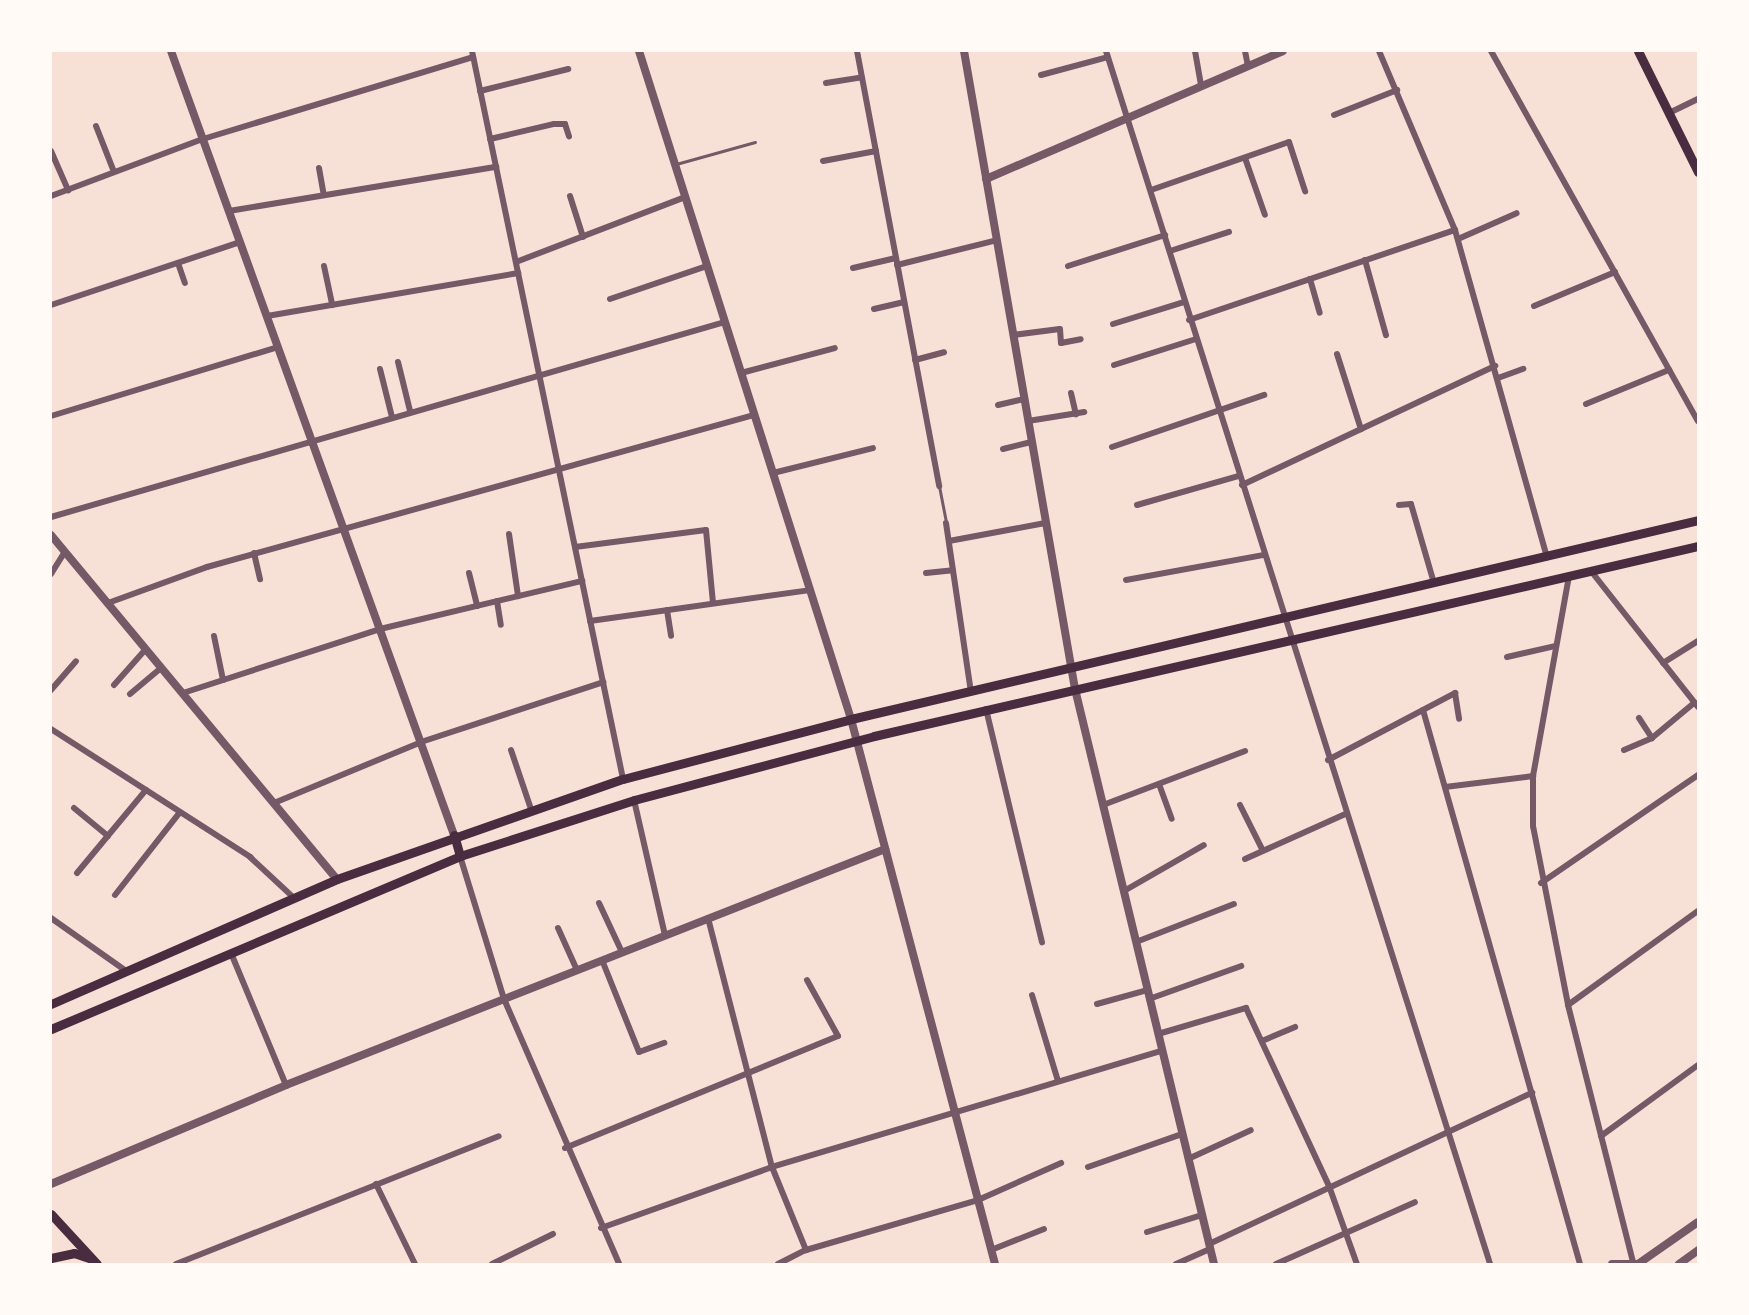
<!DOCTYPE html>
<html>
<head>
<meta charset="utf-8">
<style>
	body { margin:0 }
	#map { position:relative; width:1749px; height:1315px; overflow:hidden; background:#f7e1d7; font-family:"Libre Baskerville",serif }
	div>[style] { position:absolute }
	.service>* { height:3px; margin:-1.5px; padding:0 1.5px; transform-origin:1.5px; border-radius:1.5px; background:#755966 }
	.minor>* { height:6px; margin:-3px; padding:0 3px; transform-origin:3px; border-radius:3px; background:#755966 }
	.tertiary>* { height:8px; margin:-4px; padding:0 4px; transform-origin:4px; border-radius:4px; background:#755966 }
	.secondary>* { height:9px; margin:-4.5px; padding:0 4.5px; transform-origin:4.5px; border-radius:4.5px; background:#4a2c40 }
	span { translate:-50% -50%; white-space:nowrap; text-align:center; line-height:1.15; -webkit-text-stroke:6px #fffaf5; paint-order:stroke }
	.frame { position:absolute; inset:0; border:52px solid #fffaf5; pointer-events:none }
</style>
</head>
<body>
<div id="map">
	<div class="service">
		<div style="left:676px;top:164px;width:82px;rotate:-15.6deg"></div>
		<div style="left:939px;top:486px;width:38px;rotate:79deg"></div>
	</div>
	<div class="minor">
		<div style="left:472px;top:51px;width:743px;rotate:78.28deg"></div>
		<div style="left:857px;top:51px;width:443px;rotate:79.3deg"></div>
		<div style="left:1106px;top:51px;width:1272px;rotate:72.43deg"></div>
		<div style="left:1195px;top:51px;width:36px;rotate:80deg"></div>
		<div style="left:1245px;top:51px;width:15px;rotate:79deg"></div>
		<div style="left:1379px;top:51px;width:194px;rotate:67deg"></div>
		<div style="left:1455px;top:230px;width:340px;rotate:74.3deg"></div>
		<div style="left:1491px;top:51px;width:424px;rotate:60.8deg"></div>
		<div style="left:1041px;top:75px;width:69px;rotate:-15deg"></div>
		<div style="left:826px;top:83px;width:36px;rotate:-9deg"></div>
		<div style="left:480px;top:91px;width:91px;rotate:-14deg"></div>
		<div style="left:1669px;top:113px;width:32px;rotate:-26deg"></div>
		<div style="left:1334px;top:115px;width:68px;rotate:-21.6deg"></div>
		<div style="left:96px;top:126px;width:49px;rotate:68.6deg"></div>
		<div style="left:490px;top:139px;width:66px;rotate:-13.2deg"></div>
		<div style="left:554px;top:124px;width:11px"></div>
		<div style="left:565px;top:124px;width:13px;rotate:72deg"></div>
		<div style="left:51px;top:151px;width:43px;rotate:66.4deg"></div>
		<div style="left:1245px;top:158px;width:60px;rotate:70.7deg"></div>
		<div style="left:823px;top:161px;width:54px;rotate:-10.7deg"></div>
		<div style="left:319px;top:168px;width:27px;rotate:80deg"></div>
		<div style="left:1151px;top:190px;width:146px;rotate:-19.2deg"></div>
		<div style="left:1289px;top:142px;width:52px;rotate:71.9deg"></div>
		<div style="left:51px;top:196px;width:162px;rotate:-20.6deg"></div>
		<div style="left:203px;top:139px;width:282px;rotate:-16.9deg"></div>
		<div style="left:570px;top:196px;width:43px;rotate:72.4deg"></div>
		<div style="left:229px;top:211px;width:271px;rotate:-9.4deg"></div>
		<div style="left:1458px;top:239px;width:64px;rotate:-23.8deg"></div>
		<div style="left:1170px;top:251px;width:62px;rotate:-17.9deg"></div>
		<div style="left:1365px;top:260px;width:78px;rotate:74.4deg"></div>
		<div style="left:516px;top:262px;width:181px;rotate:-21deg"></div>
		<div style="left:178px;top:263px;width:21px;rotate:71deg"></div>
		<div style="left:897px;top:265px;width:103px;rotate:-14deg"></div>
		<div style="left:324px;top:266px;width:40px;rotate:78deg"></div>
		<div style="left:1068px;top:266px;width:102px;rotate:-17.7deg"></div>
		<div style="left:853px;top:268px;width:44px;rotate:-13.1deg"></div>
		<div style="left:1310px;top:279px;width:35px;rotate:74deg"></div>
		<div style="left:610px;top:299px;width:102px;rotate:-18.8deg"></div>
		<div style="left:51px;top:305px;width:199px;rotate:-18.4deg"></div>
		<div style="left:1534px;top:306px;width:88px;rotate:-22.8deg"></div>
		<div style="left:874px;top:309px;width:31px;rotate:-13deg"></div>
		<div style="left:267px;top:316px;width:255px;rotate:-9.7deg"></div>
		<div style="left:1189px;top:320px;width:281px;rotate:-18.7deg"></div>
		<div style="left:1113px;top:324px;width:74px;rotate:-17.2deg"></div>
		<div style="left:1013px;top:335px;width:47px;rotate:-7.3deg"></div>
		<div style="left:1060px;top:329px;width:14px;rotate:86deg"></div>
		<div style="left:1061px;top:343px;width:20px;rotate:-11deg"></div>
		<div style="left:1337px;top:354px;width:79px;rotate:72.3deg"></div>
		<div style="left:915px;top:360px;width:30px;rotate:-15deg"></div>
		<div style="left:398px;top:362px;width:50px;rotate:76.2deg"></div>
		<div style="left:1114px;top:365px;width:86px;rotate:-17.6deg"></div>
		<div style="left:380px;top:369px;width:49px;rotate:76deg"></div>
		<div style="left:741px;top:373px;width:97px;rotate:-14.9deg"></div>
		<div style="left:1498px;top:378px;width:27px;rotate:-20deg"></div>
		<div style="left:1071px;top:393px;width:22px;rotate:77deg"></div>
		<div style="left:1586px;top:404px;width:90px;rotate:-22.3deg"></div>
		<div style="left:998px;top:405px;width:27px;rotate:-13deg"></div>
		<div style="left:51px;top:416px;width:237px;rotate:-16.9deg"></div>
		<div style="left:1028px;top:421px;width:57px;rotate:-9.1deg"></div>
		<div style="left:1112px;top:447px;width:161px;rotate:-18.9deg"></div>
		<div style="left:1003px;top:449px;width:29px;rotate:-14deg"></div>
		<div style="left:773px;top:473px;width:103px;rotate:-14deg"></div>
		<div style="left:1242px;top:485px;width:280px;rotate:-25.2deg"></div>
		<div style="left:1137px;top:505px;width:106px;rotate:-15.9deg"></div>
		<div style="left:1399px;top:505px;width:12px;rotate:-5deg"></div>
		<div style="left:1411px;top:504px;width:82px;rotate:73.8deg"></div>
		<div style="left:51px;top:517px;width:702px;rotate:-16.14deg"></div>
		<div style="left:946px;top:523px;width:171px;rotate:81.6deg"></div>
		<div style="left:509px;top:534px;width:63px;rotate:81.7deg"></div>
		<div style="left:949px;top:541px;width:98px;rotate:-10.6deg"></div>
		<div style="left:575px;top:547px;width:132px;rotate:-7.4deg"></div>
		<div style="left:706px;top:530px;width:73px;rotate:84.5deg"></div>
		<div style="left:254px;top:553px;width:27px;rotate:77deg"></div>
		<div style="left:1591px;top:571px;width:173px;rotate:51.8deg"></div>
		<div style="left:469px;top:573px;width:34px;rotate:76deg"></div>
		<div style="left:926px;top:573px;width:27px;rotate:-6deg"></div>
		<div style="left:51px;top:574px;width:26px;rotate:-58deg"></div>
		<div style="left:1569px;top:576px;width:203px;rotate:100.2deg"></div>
		<div style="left:1533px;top:776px;width:50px;rotate:90deg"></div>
		<div style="left:1533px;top:826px;width:182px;rotate:78.9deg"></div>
		<div style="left:1568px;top:1005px;width:265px;rotate:75.8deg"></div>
		<div style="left:1126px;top:580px;width:139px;rotate:-10.3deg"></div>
		<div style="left:497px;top:601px;width:24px;rotate:81deg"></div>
		<div style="left:108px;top:603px;width:105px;rotate:-20deg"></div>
		<div style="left:207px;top:567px;width:568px;rotate:-15.53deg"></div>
		<div style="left:667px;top:610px;width:26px;rotate:81deg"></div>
		<div style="left:590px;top:621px;width:222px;rotate:-8deg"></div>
		<div style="left:214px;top:636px;width:45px;rotate:78.4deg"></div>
		<div style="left:1507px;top:657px;width:49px;rotate:-12.9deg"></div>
		<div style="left:1663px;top:663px;width:41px;rotate:-32.2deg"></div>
		<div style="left:114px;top:685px;width:48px;rotate:-48.4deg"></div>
		<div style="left:51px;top:690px;width:38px;rotate:-49deg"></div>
		<div style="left:183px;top:693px;width:207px;rotate:-18deg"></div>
		<div style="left:380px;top:629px;width:208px;rotate:-13.4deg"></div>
		<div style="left:130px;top:694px;width:40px;rotate:-40deg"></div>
		<div style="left:986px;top:709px;width:240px;rotate:76.5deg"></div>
		<div style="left:1423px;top:710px;width:576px;rotate:74.18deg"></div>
		<div style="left:1639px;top:718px;width:24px;rotate:57deg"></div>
		<div style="left:51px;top:729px;width:237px;rotate:32.7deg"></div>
		<div style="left:250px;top:857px;width:60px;rotate:43deg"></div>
		<div style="left:511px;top:750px;width:62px;rotate:71.3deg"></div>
		<div style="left:1624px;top:750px;width:30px;rotate:-23deg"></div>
		<div style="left:1652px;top:738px;width:55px;rotate:-39.8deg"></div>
		<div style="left:1328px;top:760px;width:144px;rotate:-27.8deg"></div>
		<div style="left:1455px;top:693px;width:26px;rotate:81deg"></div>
		<div style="left:1159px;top:784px;width:37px;rotate:70deg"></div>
		<div style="left:1445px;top:787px;width:89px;rotate:-7.1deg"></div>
		<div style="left:634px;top:800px;width:139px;rotate:77.1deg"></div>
		<div style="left:274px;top:803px;width:159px;rotate:-22.5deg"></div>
		<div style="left:421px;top:742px;width:192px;rotate:-18.2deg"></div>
		<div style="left:1103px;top:805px;width:152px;rotate:-20.8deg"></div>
		<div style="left:1240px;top:805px;width:51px;rotate:63.4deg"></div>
		<div style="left:74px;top:808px;width:44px;rotate:39.5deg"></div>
		<div style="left:460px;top:856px;width:150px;rotate:72.9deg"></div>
		<div style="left:504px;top:999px;width:289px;rotate:66.5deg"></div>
		<div style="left:1245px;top:859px;width:110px;rotate:-24.2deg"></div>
		<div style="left:77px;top:873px;width:108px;rotate:-50.3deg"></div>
		<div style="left:1541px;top:883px;width:191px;rotate:-34.5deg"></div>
		<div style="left:1124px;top:891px;width:92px;rotate:-29.9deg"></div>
		<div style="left:115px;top:895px;width:105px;rotate:-51.9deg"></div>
		<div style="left:599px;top:903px;width:54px;rotate:64.9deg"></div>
		<div style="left:51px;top:918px;width:92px;rotate:35.2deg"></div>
		<div style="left:708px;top:918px;width:257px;rotate:75.6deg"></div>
		<div style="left:772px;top:1167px;width:90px;rotate:67.7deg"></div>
		<div style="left:558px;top:928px;width:46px;rotate:65.7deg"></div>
		<div style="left:1136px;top:942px;width:105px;rotate:-21.2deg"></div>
		<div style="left:231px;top:953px;width:143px;rotate:67.4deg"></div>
		<div style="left:602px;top:960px;width:99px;rotate:68.1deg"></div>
		<div style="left:639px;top:1052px;width:27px;rotate:-20deg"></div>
		<div style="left:1032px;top:995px;width:90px;rotate:73.2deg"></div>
		<div style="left:1149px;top:999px;width:98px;rotate:-19.7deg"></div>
		<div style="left:1097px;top:1004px;width:52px;rotate:-15.6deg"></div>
		<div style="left:1568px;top:1005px;width:160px;rotate:-35.9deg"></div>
		<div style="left:1158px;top:1034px;width:92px;rotate:-16.5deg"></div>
		<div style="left:1246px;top:1008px;width:196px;rotate:65deg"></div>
		<div style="left:1329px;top:1186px;width:83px;rotate:70.3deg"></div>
		<div style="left:1262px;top:1041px;width:36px;rotate:-23deg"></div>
		<div style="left:1601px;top:1136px;width:120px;rotate:-36.2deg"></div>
		<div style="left:565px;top:1148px;width:295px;rotate:-22.3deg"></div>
		<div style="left:838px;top:1036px;width:64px;rotate:-119deg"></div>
		<div style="left:1188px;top:1159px;width:69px;rotate:-24.7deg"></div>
		<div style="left:1088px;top:1167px;width:100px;rotate:-19.3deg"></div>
		<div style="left:376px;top:1184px;width:89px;rotate:64deg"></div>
		<div style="left:601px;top:1228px;width:182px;rotate:-19.6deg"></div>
		<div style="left:772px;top:1167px;width:407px;rotate:-16.6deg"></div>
		<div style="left:1147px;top:1232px;width:58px;rotate:-17.2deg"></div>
		<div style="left:1209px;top:1244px;width:357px;rotate:-25.1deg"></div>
		<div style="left:991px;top:1250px;width:57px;rotate:-21.6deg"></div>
		<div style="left:176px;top:1264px;width:347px;rotate:-21.6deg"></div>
		<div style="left:492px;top:1264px;width:68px;rotate:-26.2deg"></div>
		<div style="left:778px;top:1264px;width:31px;rotate:-27deg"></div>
		<div style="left:806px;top:1250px;width:179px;rotate:-16.2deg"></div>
		<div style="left:978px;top:1200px;width:91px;rotate:-24deg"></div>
		<div style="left:1176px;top:1264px;width:37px;rotate:-24deg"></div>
		<div style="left:1276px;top:1264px;width:152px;rotate:-24deg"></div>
	</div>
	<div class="tertiary">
		<div style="left:171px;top:51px;width:834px;rotate:70.15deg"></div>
		<div style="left:639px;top:51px;width:701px;rotate:72.39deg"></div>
		<div style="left:851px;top:719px;width:564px;rotate:75.2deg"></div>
		<div style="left:964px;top:51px;width:648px;rotate:80.13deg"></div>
		<div style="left:1075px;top:689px;width:592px;rotate:76.41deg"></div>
		<div style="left:986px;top:179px;width:323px;rotate:-23.3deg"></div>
		<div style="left:51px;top:535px;width:447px;rotate:50.3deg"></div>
		<div style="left:51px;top:1184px;width:255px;rotate:-22.8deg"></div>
		<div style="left:286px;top:1085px;width:644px;rotate:-21.5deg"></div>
		<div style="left:1612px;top:1264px;width:24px"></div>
		<div style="left:1638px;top:1264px;width:73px;rotate:-35deg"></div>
		<div style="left:1679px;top:1264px;width:24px;rotate:-36deg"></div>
	</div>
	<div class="secondary">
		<div style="left:1638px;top:51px;width:135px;rotate:63.6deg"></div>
		<div style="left:454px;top:835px;width:22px;rotate:74deg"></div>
		<div style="left:51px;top:1004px;width:312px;rotate:-23.6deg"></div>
		<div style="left:337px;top:879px;width:303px;rotate:-19.3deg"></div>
		<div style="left:623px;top:779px;width:236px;rotate:-14.7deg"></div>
		<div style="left:851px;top:719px;width:870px;rotate:-13.22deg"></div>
		<div style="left:51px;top:1029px;width:444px;rotate:-22.9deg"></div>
		<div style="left:460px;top:856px;width:183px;rotate:-17.8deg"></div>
		<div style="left:634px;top:800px;width:248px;rotate:-14.9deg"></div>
		<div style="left:874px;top:736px;width:846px;rotate:-12.98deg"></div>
		<div style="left:51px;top:1214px;width:68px;rotate:47.4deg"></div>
		<div style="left:51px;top:1258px;width:24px;rotate:-12deg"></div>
		<div style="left:74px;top:1253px;width:18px;rotate:19deg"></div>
	</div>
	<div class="frame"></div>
</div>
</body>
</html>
